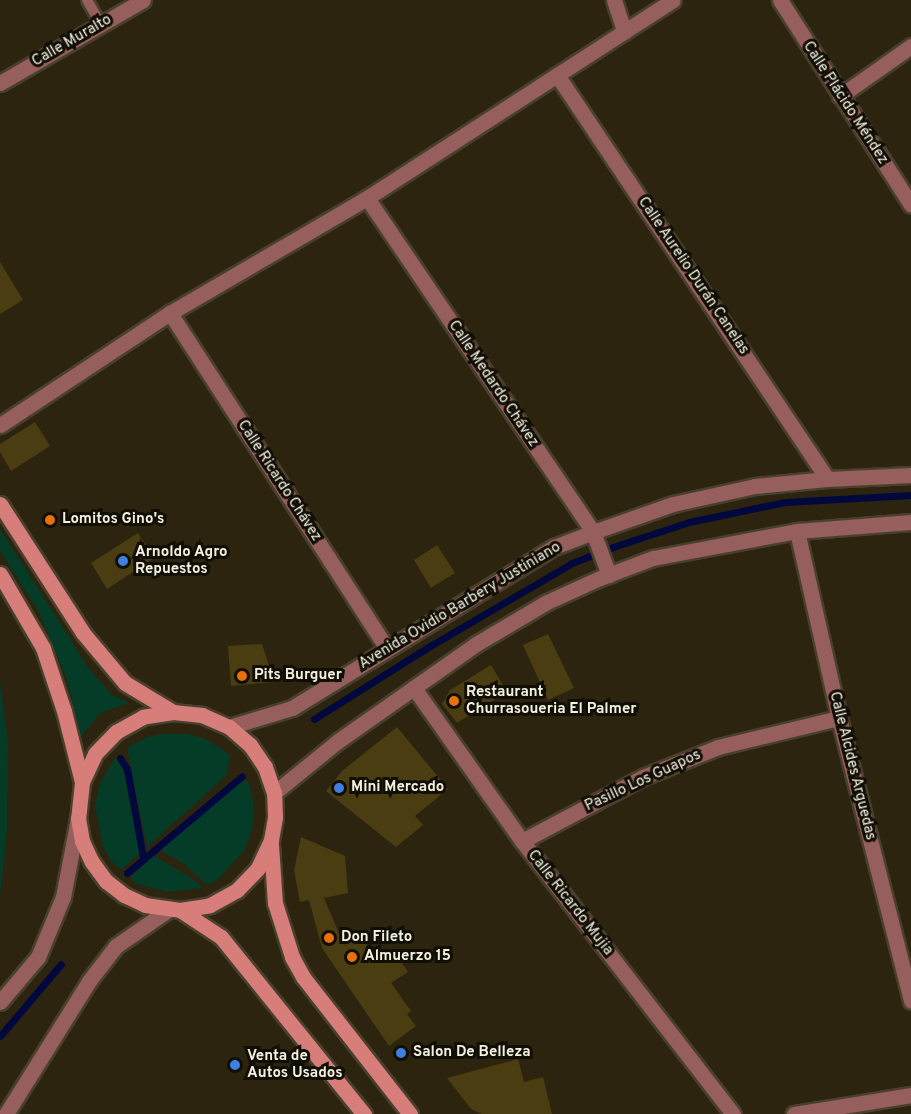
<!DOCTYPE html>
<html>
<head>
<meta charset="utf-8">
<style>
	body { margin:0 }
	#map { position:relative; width:911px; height:1114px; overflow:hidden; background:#2c240f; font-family:Overpass,sans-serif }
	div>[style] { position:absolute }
	.green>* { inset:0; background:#053c28 }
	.stream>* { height:7px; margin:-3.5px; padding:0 3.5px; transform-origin:3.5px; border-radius:3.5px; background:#00083e }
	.building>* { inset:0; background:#4b3d12 }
	.roads { filter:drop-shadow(2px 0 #48402c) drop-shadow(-2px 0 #48402c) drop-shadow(0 2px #48402c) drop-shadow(0 -2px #48402c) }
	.service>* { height:10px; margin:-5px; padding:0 5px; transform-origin:5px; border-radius:5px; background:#965e5c }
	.minor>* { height:15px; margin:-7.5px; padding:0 7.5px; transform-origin:7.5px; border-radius:7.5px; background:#965e5c }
	.tertiary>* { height:15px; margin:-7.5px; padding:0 7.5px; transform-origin:7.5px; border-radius:7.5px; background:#965e5c }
	.secondary>* { height:15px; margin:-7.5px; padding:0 7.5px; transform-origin:7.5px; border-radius:7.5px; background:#d77e7b }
	.dots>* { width:16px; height:16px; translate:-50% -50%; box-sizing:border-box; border:3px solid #110e05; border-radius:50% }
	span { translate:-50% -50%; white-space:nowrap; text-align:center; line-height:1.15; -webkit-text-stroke:6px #110e05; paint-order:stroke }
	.street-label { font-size:15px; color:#f3efe1 }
	.poi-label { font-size:15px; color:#f3efe1; font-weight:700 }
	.left { translate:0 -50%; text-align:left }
</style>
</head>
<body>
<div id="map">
	<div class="green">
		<div style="clip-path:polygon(0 529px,89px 669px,112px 695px,129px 703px,100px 713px,81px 737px,67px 679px,38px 610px,0 551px)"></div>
		<div style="clip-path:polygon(0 681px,8px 742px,7px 831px,0 896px)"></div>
		<div style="clip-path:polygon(161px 734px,188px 734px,206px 739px,230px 755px,227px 775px,147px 847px,127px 748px,145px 738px)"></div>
		<div style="clip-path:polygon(115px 758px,123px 767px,140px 853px,121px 870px,111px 861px,103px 847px,95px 806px,100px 783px)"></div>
		<div style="clip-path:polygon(247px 780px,252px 794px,254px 813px,252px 830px,244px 851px,218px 879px,207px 885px,183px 863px,160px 850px,237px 785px)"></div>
		<div style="clip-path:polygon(153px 855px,196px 881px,202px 888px,168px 892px,137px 884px,130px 878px)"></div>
	</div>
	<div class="stream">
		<div style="left:314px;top:719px;width:137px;rotate:-32.2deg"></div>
		<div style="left:430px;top:646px;width:164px;rotate:-30.3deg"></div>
		<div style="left:572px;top:563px;width:44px;rotate:-21.3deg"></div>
		<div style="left:613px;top:547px;width:80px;rotate:-18.2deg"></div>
		<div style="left:689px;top:522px;width:98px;rotate:-11.8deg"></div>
		<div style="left:785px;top:502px;width:126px;rotate:-3.2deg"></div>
		<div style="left:120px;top:758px;width:13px;rotate:58deg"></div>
		<div style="left:127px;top:769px;width:89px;rotate:79.7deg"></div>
		<div style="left:127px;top:873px;width:150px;rotate:-40.1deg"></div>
		<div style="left:0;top:1036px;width:94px;rotate:-49.7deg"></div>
	</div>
	<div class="building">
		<div style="clip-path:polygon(0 262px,23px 300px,0 314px)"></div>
		<div style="clip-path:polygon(35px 422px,50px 446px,11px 471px,0 452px,0 444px)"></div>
		<div style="clip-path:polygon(138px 533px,154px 558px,107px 589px,91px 563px)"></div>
		<div style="clip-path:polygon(437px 545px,455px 573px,431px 588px,414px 560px)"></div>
		<div style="clip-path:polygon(548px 634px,574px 688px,548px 700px,523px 645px)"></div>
		<div style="clip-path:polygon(262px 644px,274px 682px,231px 686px,228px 646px)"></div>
		<div style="clip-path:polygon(491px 665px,507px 692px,457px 723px,442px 704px,450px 690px)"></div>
		<div style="clip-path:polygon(397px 727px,448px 789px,415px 816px,423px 825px,396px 847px,326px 791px,342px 771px)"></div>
		<div style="clip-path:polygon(301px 837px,345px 856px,348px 893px,324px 898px,344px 945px,360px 935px,376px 959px,392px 948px,408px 972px,391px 983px,411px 1011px,407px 1014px,416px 1026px,389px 1046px,322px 948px,309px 900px,300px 902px,294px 870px)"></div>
		<div style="clip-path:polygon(518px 1059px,524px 1082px,543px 1077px,552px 1114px,482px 1114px,471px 1109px,447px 1078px)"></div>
	</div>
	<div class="roads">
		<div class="service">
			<div style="left:87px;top:0;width:28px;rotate:60deg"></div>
		</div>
		<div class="minor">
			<div style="left:614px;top:0;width:33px;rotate:72deg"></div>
			<div style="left:780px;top:0;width:243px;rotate:57.4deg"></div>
			<div style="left:557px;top:75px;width:486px;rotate:56.2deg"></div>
			<div style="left:0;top:83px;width:165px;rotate:-30.1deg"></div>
			<div style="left:840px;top:96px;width:87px;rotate:-35.2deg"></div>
			<div style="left:367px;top:198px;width:403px;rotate:55.9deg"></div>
			<div style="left:593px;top:532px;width:46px;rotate:69.6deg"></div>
			<div style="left:170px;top:313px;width:399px;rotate:57.1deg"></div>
			<div style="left:0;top:425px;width:204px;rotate:-33.4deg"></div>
			<div style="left:170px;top:313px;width:228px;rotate:-30.3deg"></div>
			<div style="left:367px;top:198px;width:364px;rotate:-32.9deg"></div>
			<div style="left:797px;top:531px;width:192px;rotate:77.3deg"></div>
			<div style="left:839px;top:718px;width:292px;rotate:75.7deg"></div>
			<div style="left:414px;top:688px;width:187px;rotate:54.8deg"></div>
			<div style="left:522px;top:841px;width:345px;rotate:52.3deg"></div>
			<div style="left:522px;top:841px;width:137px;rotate:-27.9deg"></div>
			<div style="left:643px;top:777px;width:81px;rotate:-21.8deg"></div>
			<div style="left:718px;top:747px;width:124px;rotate:-13.5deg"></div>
			<div style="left:794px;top:1114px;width:119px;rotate:-9.2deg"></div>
		</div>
		<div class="tertiary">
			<div style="left:229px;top:727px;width:66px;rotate:-16.8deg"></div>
			<div style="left:292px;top:708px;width:308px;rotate:-31.6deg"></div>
			<div style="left:554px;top:547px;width:42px;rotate:-21deg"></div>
			<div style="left:593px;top:532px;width:85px;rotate:-19.3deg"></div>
			<div style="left:673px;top:504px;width:84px;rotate:-12.4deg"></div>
			<div style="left:755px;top:486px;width:72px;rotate:-5.6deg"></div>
			<div style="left:827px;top:479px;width:84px;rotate:-2.7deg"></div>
			<div style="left:274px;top:793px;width:82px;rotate:-39.1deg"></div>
			<div style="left:338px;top:741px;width:169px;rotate:-35.1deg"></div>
			<div style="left:476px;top:644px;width:82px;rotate:-30.6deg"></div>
			<div style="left:547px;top:602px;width:58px;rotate:-24.4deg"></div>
			<div style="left:600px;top:578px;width:57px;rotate:-20.7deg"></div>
			<div style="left:653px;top:558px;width:147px;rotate:-10.6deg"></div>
			<div style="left:797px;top:531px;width:114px;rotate:-4.5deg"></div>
			<div style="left:0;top:1002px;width:59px;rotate:-49.8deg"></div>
			<div style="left:38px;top:957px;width:65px;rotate:-67.4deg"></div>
			<div style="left:63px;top:897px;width:80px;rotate:-79.2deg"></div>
			<div style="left:6px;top:1114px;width:157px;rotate:-58deg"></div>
			<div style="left:89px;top:981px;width:44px;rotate:-52.4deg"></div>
			<div style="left:116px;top:946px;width:63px;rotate:-34.7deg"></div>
		</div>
		<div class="secondary">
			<div style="left:0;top:504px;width:153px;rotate:57.2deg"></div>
			<div style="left:83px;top:633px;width:65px;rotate:50deg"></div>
			<div style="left:125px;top:683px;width:56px;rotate:31.1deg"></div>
			<div style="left:0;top:574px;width:86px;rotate:59.8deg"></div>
			<div style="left:43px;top:648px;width:66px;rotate:71.6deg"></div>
			<div style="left:64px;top:711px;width:73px;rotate:75.8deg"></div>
			<div style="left:82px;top:782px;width:36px;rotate:96deg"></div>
			<div style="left:78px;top:818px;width:23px;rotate:80deg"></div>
			<div style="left:82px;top:841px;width:23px;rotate:65deg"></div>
			<div style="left:92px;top:862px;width:24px;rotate:54deg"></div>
			<div style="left:106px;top:881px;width:23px;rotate:38deg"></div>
			<div style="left:124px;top:895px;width:23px;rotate:25deg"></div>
			<div style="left:145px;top:905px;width:35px;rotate:8deg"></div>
			<div style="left:180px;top:910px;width:30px;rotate:-9deg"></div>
			<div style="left:210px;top:905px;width:31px;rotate:-29deg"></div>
			<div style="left:237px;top:890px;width:30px;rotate:-46deg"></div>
			<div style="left:258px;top:868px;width:31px;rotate:-65deg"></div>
			<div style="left:271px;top:840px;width:23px;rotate:-80deg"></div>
			<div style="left:275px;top:817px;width:24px;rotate:-92deg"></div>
			<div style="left:274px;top:793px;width:28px;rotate:-109deg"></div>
			<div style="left:265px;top:767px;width:27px;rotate:-124deg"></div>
			<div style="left:250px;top:745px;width:28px;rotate:-139deg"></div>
			<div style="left:229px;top:727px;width:30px;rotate:-156deg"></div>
			<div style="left:202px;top:715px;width:29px;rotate:-174deg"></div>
			<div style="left:173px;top:712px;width:30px;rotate:171deg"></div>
			<div style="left:143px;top:717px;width:31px;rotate:151deg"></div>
			<div style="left:116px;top:732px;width:30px;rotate:134deg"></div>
			<div style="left:95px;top:754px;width:31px;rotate:115deg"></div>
			<div style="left:271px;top:845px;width:58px;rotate:86.1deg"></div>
			<div style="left:275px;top:903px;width:57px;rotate:72.5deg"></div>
			<div style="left:292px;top:957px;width:23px;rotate:61deg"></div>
			<div style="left:303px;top:977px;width:174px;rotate:52deg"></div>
			<div style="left:180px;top:910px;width:49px;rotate:33.4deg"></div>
			<div style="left:221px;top:937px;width:228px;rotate:51.1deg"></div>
		</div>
	</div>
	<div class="dots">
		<div style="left:50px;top:520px;background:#e8710a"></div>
		<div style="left:123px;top:561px;background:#3f7fe0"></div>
		<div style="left:242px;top:676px;background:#e8710a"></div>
		<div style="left:454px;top:701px;background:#e8710a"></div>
		<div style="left:339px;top:788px;background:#3f7fe0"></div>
		<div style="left:329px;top:938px;background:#e8710a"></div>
		<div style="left:352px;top:957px;background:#e8710a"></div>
		<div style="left:401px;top:1053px;background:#3f7fe0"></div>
		<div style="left:235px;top:1065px;background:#3f7fe0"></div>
	</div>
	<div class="street-label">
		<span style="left:72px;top:41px;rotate:-30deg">Calle Muralto</span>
		<span style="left:845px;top:103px;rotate:57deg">Calle Plácido Méndez</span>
		<span style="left:693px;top:276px;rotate:56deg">Calle Aurelio Durán Canelas</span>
		<span style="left:493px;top:384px;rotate:56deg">Calle Medardo Chávez</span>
		<span style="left:279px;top:481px;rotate:57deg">Calle Ricardo Chávez</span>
		<span style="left:460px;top:606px;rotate:-31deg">Avenida Ovidio Barbery Justiniano</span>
		<span style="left:852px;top:766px;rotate:76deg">Calle Alcides Arguedas</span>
		<span style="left:643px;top:781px;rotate:-25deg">Pasillo Los Guapos</span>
		<span style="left:570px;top:903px;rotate:52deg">Calle Ricardo Mujia</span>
	</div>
	<div class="poi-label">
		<span class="left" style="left:62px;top:520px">Lomitos Gino's</span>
		<span class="left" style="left:135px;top:561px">Arnoldo Agro<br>Repuestos</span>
		<span class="left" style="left:254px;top:676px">Pits Burguer</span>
		<span class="left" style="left:466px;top:701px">Restaurant<br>Churrasoueria El Palmer</span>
		<span class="left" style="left:351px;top:788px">Mini Mercado</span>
		<span class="left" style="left:341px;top:938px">Don Fileto</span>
		<span class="left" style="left:364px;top:957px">Almuerzo 15</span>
		<span class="left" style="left:413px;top:1053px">Salon De Belleza</span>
		<span class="left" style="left:247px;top:1065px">Venta de<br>Autos Usados</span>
	</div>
</div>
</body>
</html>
